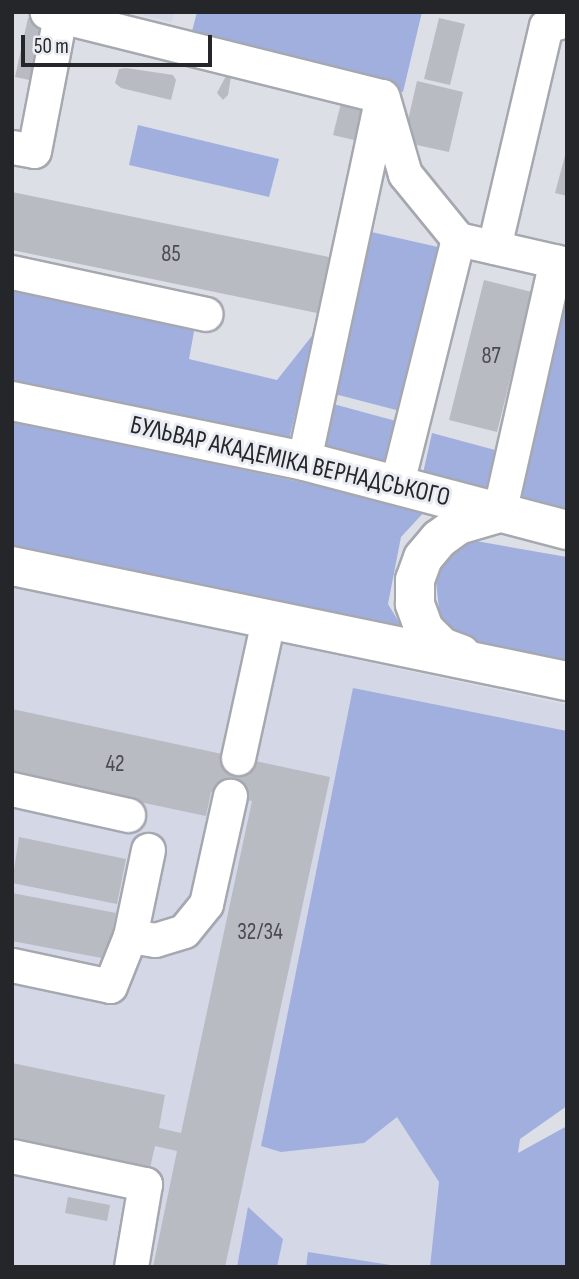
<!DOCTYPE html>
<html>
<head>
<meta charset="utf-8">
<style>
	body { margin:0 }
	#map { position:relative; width:579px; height:1279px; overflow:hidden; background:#dcdfe6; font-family:"Sofia Sans Condensed",sans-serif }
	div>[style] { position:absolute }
	.built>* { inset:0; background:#d3d7e6 }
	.green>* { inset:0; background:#a1afdf }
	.building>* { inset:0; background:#b9bbc2 }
	.roads { filter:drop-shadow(2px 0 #a6a8b0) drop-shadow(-2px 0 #a6a8b0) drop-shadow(0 2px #a6a8b0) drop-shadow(0 -2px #a6a8b0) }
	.minor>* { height:33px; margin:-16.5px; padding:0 16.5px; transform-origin:16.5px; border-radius:16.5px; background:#fff }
	.major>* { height:38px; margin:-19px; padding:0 19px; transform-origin:19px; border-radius:19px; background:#fff }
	span { translate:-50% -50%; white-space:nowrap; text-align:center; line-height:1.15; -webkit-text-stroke:6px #e9ecf3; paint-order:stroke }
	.number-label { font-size:23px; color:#4a4b4f }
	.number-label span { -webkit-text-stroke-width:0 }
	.street-label { font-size:26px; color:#252629 }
	.frame { position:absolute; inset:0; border:14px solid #252629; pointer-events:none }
	.scale { position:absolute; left:21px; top:35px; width:191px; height:32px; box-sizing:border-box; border:4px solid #252629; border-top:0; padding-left:9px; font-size:21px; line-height:24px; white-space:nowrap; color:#252629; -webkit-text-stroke:5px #e9ecf3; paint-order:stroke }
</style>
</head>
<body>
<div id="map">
	<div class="built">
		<div style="clip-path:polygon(131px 12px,174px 12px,172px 22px)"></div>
		<div style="clip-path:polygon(12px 586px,567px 705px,567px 891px,466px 1267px,12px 1267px)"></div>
	</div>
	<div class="green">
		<div style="clip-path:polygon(197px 12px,422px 12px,403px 92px,190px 39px)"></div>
		<div style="clip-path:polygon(138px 125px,279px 159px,269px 197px,129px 165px)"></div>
		<div style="clip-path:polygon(367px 231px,438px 247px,400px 411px,327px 392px)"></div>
		<div style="clip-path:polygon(567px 284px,567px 513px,511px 500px)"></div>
		<div style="clip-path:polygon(12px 286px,195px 326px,189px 359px,277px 380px,315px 332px,285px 456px,12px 397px)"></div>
		<div style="clip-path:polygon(326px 402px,396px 421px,385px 476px,314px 460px)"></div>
		<div style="clip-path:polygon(12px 421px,427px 509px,401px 537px,388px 604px,411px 642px,12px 556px)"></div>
		<div style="clip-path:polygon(432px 433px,495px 450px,487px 496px,421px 482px)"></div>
		<div style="clip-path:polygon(476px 541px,567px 557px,567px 670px,478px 650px,440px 618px,436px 582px,442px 563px,455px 546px)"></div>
		<div style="clip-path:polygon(353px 688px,567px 731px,567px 1106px,520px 1139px,518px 1153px,567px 1126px,567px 1267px,430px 1267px,439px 1182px,397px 1117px,364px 1143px,281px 1152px,261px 1146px)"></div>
		<div style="clip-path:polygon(248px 1207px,283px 1239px,277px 1267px,237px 1267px)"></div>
		<div style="clip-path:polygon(308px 1252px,403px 1267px,306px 1267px)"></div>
	</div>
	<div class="building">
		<div style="clip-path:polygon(28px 18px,52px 23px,39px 82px,15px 77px)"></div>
		<div style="clip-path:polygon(439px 18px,465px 24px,450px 85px,424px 79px)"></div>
		<div style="clip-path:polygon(126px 68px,173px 75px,176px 80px,171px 100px,121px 88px,115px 83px,119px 69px)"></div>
		<div style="clip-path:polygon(226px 76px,231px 77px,228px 95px,223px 100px,217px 93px)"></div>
		<div style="clip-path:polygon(417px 81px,463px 92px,449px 152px,403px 142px)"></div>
		<div style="clip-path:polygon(341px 103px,366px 110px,358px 141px,333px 135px)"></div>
		<div style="clip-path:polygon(566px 152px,567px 152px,567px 196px,555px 193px)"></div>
		<div style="clip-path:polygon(12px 192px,329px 257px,317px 313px,12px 250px)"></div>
		<div style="clip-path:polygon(484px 280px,532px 292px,497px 432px,449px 420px)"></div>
		<div style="clip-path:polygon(12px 709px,330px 777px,225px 1267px,153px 1267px,177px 1151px,155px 1146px,150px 1168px,12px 1139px,12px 1063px,165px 1095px,159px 1128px,181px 1133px,252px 801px,211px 792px,206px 816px,12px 775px)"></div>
		<div style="clip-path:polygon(19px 837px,126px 859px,117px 904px,12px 883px)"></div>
		<div style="clip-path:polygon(12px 893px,116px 913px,107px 959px,12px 941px)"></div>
		<div style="clip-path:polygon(68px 1197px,110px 1205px,107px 1221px,65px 1213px)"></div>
	</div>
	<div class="roads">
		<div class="minor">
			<div style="left:60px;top:16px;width:332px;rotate:14deg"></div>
			<div style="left:382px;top:96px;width:373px;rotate:102.1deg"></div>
			<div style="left:383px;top:98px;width:79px;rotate:73.9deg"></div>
			<div style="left:405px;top:174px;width:84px;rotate:50.8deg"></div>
			<div style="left:458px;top:239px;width:112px;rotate:12.9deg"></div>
			<div style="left:12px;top:147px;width:22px;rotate:10deg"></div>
			<div style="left:34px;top:151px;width:137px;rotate:-79.1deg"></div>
			<div style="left:60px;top:16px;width:14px;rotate:-163deg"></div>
			<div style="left:494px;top:247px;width:227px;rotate:-76.8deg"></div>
			<div style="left:546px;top:26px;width:22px;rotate:-16deg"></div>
			<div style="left:12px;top:272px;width:198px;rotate:12.2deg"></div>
			<div style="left:397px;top:483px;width:252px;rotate:-76deg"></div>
			<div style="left:499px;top:513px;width:258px;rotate:-77.3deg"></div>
			<div style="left:238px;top:758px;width:141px;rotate:-77.7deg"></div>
			<div style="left:12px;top:789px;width:119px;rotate:12.6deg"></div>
			<div style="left:130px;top:936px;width:25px;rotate:9deg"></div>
			<div style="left:155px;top:940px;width:30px;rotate:-17deg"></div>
			<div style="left:184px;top:931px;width:35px;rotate:-51deg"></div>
			<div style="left:206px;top:904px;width:111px;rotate:-77.5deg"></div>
			<div style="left:12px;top:965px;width:100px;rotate:12.1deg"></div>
			<div style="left:110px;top:986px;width:54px;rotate:-68.2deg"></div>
			<div style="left:130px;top:936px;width:88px;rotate:-78.2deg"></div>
			<div style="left:12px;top:1156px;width:136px;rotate:11.9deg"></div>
			<div style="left:145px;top:1184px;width:84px;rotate:99.6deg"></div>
		</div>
		<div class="major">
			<div style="left:12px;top:401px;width:298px;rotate:11.6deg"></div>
			<div style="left:304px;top:461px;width:272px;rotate:14.7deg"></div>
			<div style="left:12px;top:566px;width:567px;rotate:11.71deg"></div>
			<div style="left:461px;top:654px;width:20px;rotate:-160deg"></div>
			<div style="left:442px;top:647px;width:25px;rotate:-135deg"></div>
			<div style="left:424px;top:629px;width:27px;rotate:-110deg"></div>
			<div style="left:415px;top:604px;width:24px;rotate:-90deg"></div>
			<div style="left:415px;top:580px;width:23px;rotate:-70deg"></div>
			<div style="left:423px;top:558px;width:25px;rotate:-50deg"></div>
			<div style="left:439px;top:539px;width:24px;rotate:-36deg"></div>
			<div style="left:458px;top:525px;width:43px;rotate:-16.3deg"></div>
		</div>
	</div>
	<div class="number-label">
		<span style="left:171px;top:254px">85</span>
		<span style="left:491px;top:356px">87</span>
		<span style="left:115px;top:764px">42</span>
		<span style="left:260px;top:932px">32/34</span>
	</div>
	<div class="street-label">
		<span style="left:290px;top:462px;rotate:13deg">БУЛЬВАР АКАДЕМІКА ВЕРНАДСЬКОГО</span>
	</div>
	<div class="frame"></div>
	<div class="scale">50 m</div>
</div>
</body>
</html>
